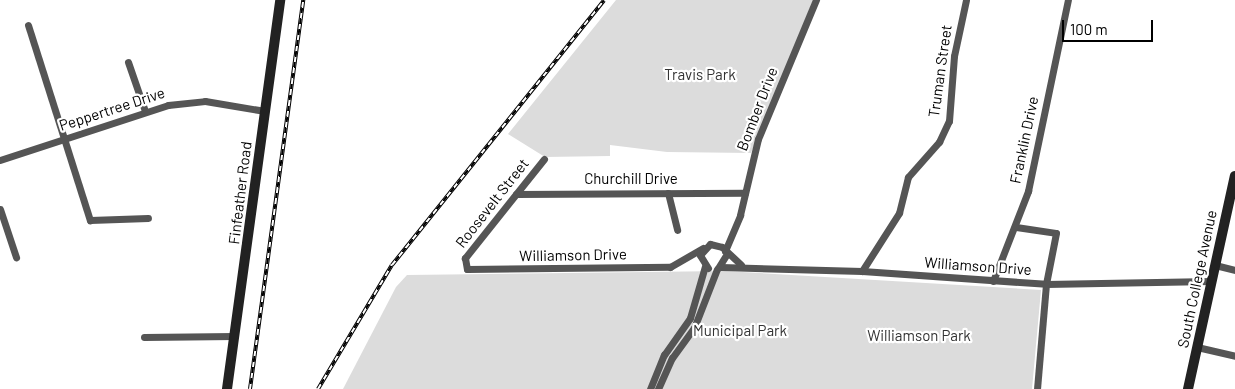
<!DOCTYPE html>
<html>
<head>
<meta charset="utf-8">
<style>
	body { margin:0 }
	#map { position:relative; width:1235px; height:389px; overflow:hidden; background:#fff; font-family:Barlow,sans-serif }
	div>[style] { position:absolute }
	.green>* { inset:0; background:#dcdcdc }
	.street>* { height:7px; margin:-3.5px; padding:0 3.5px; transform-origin:3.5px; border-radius:3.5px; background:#555 }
	.secondary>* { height:10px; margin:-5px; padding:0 5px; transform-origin:5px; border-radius:5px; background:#222 }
	.rail>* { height:4px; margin-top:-2px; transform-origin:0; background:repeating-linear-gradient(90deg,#fff 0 5.5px,#000 0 11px); box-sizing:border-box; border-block:1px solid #000 }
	span { translate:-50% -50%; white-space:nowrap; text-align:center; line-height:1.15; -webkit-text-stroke:4.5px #fff; paint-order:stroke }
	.street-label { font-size:15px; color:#000 }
	.park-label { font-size:15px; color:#333 }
	.scale { position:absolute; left:1062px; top:20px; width:91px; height:22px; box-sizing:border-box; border:2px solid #000; border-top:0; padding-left:6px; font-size:15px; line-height:18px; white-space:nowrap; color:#000; -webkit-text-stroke:4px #fff; paint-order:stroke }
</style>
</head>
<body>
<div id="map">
	<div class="green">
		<div style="clip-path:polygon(616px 0,813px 0,751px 153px,667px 152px,610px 145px,610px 156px,545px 157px,508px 134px)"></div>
		<div style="clip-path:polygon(725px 271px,1041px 290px,1032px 389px,343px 389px,396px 287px,407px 275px)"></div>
	</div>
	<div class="street">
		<div style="left:28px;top:25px;width:205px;rotate:72.4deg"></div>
		<div style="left:90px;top:220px;width:58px;rotate:-2deg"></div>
		<div style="left:128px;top:62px;width:52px;rotate:70.9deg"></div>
		<div style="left:544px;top:159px;width:127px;rotate:128.6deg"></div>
		<div style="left:465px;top:258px;width:11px;rotate:80deg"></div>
		<div style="left:467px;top:269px;width:203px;rotate:-0.6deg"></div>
		<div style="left:670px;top:267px;width:38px;rotate:-30deg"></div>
		<div style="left:0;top:160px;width:177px;rotate:-18.1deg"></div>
		<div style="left:168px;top:105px;width:37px;rotate:-6deg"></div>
		<div style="left:205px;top:101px;width:61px;rotate:9.5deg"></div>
		<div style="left:668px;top:193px;width:38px;rotate:76deg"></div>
		<div style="left:516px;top:194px;width:229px;rotate:-0.3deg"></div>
		<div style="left:0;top:209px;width:51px;rotate:71.6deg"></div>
		<div style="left:1016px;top:227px;width:40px;rotate:8.5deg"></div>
		<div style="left:1056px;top:233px;width:52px;rotate:101.1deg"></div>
		<div style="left:1046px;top:284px;width:105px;rotate:94.9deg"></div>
		<div style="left:725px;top:251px;width:39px;rotate:-67deg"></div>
		<div style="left:740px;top:215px;width:78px;rotate:-76.7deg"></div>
		<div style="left:758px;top:139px;width:151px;rotate:-67.4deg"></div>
		<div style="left:1215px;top:265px;width:21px;rotate:14deg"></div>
		<div style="left:721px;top:267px;width:141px;rotate:1.6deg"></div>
		<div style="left:862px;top:271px;width:184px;rotate:4deg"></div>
		<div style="left:1046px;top:284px;width:165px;rotate:-1deg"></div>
		<div style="left:708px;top:268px;width:15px;rotate:-122deg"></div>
		<div style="left:700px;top:255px;width:15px;rotate:-48deg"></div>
		<div style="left:710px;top:244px;width:12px;rotate:14deg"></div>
		<div style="left:722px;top:247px;width:26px;rotate:43deg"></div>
		<div style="left:718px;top:268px;width:15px;rotate:-58deg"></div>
		<div style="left:862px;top:271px;width:69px;rotate:-57.5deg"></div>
		<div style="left:899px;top:213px;width:37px;rotate:-76deg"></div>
		<div style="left:908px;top:177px;width:47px;rotate:-48.5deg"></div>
		<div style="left:939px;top:142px;width:23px;rotate:-65deg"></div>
		<div style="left:949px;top:121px;width:65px;rotate:-85.6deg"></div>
		<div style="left:954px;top:56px;width:57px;rotate:-77.9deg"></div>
		<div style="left:993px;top:281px;width:97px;rotate:-68.7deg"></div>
		<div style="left:1028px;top:191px;width:195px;rotate:-78.2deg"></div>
		<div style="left:144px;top:337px;width:90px;rotate:-0.6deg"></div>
		<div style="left:1197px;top:347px;width:39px;rotate:13deg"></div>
		<div style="left:650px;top:389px;width:37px;rotate:-68deg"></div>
		<div style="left:664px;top:355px;width:45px;rotate:-54.9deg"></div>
		<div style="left:690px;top:318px;width:54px;rotate:-73.9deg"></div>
		<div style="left:658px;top:389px;width:34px;rotate:-66deg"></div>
		<div style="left:672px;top:358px;width:37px;rotate:-54deg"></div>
		<div style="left:694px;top:328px;width:63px;rotate:-68.7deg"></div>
	</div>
	<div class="secondary">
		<div style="left:227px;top:389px;width:393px;rotate:-82.2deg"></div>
		<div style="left:1188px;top:389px;width:218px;rotate:-77.6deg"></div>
	</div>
	<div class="rail">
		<div style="left:250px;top:389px;width:393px;rotate:-82.2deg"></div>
		<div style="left:318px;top:389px;width:144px;rotate:-59.2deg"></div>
		<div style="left:392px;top:265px;width:339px;rotate:-51.3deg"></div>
	</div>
	<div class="street-label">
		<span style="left:940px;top:71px;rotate:-82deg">Truman Street</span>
		<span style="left:112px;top:109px;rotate:-18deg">Peppertree Drive</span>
		<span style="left:757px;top:109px;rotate:-69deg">Bomber Drive</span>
		<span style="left:1024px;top:140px;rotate:-78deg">Franklin Drive</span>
		<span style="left:631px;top:179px">Churchill Drive</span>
		<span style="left:240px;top:193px;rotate:-83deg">Finfeather Road</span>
		<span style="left:492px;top:203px;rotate:-52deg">Roosevelt Street</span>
		<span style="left:573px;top:255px;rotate:-1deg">Williamson Drive</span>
		<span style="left:978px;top:266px;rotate:4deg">Williamson Drive</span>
		<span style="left:1197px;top:279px;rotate:-78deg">South College Avenue</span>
	</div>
	<div class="park-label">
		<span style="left:700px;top:75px">Travis Park</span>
		<span style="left:740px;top:331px">Municipal Park</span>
		<span style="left:919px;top:336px">Williamson Park</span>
	</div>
	<div class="scale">100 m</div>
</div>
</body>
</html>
